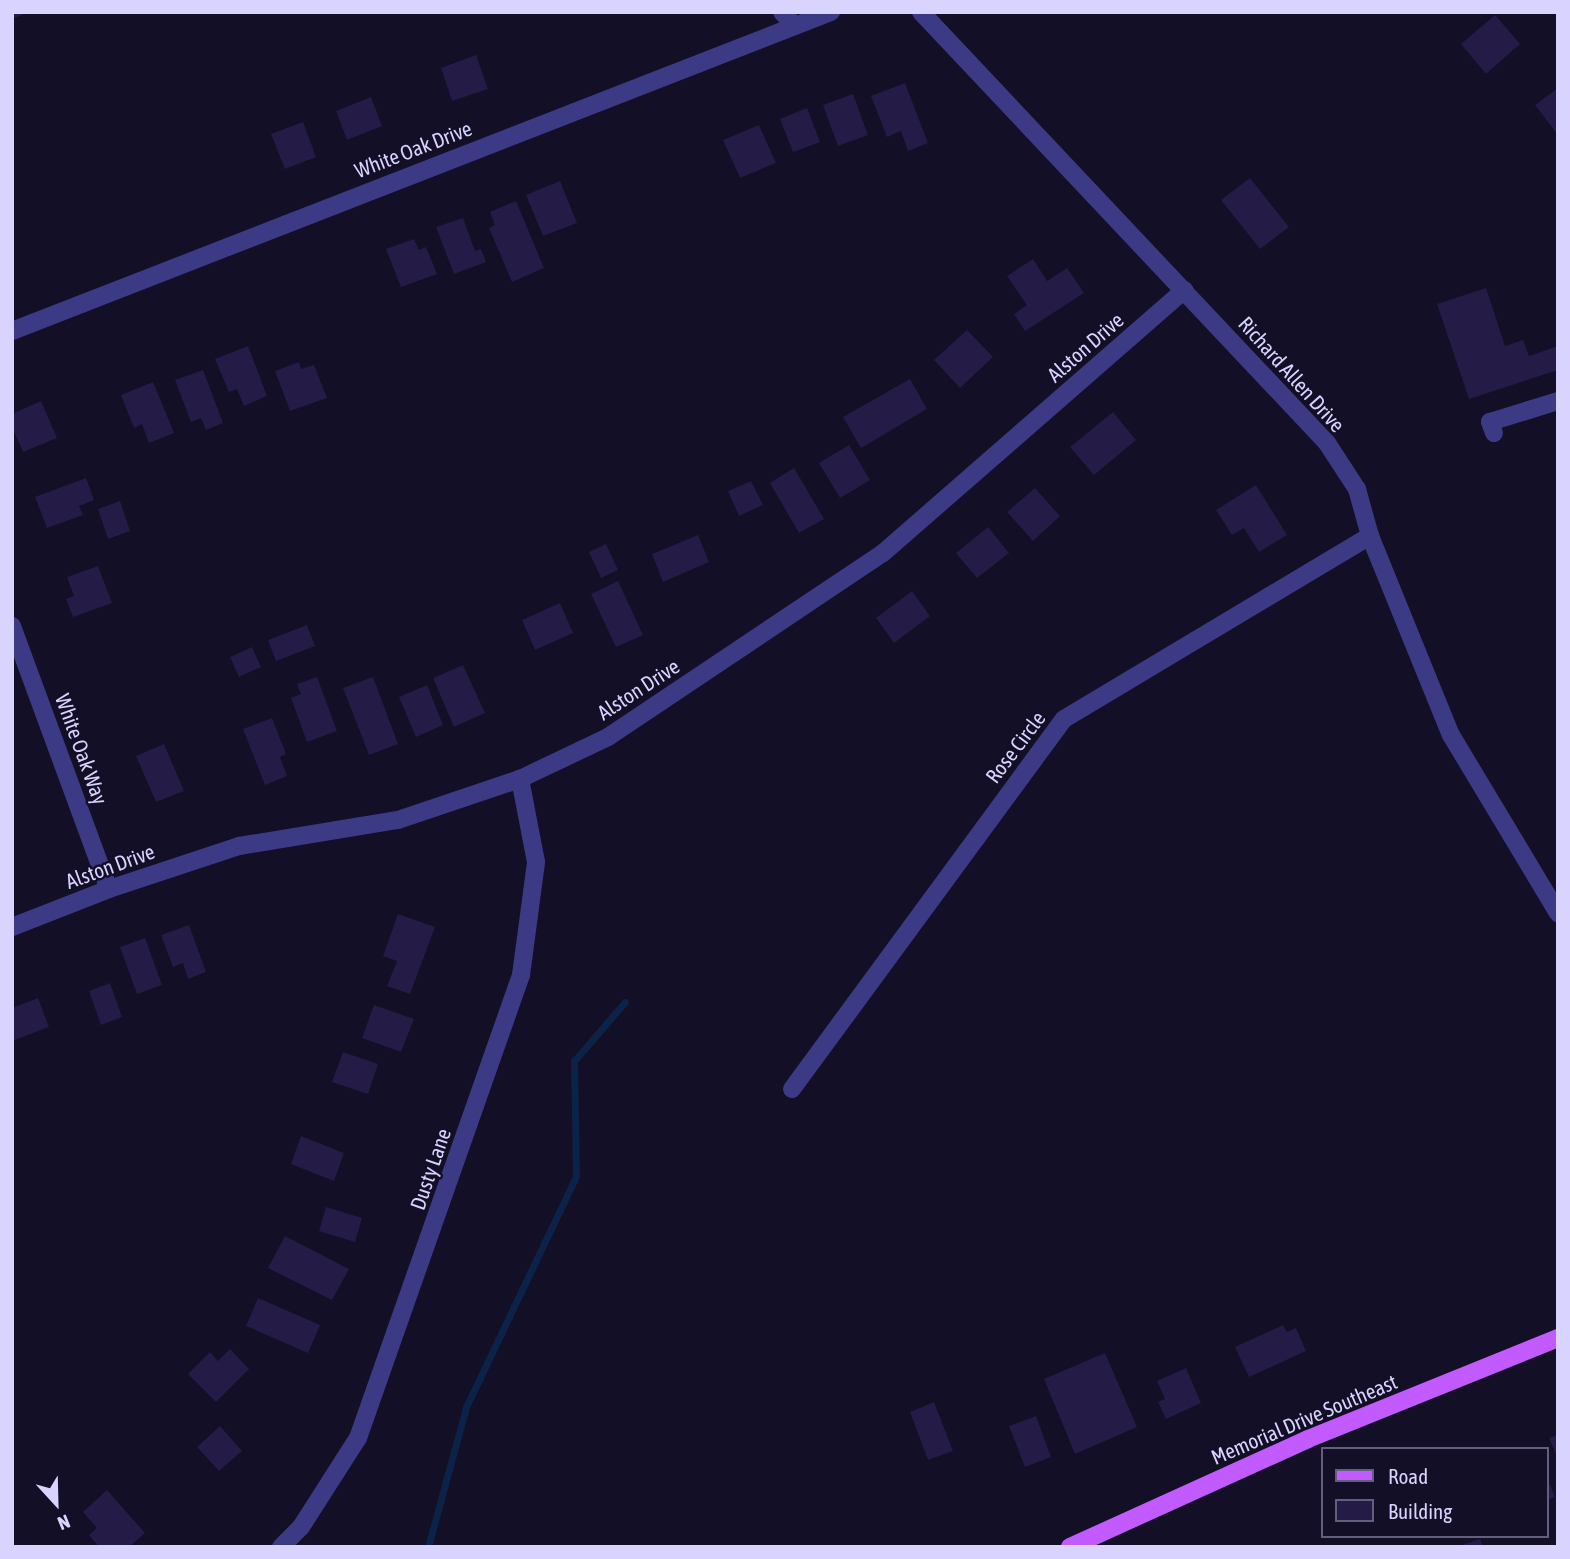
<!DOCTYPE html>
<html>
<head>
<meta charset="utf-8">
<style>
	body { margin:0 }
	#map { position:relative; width:1570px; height:1559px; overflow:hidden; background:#130f26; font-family:"Asap Condensed",sans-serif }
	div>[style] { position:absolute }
	.stream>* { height:7px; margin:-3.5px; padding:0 3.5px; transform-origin:3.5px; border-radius:3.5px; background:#0c2248 }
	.building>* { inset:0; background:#241b47 }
	.minor>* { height:18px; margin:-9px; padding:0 9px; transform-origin:9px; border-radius:9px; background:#3d3a85 }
	.major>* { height:18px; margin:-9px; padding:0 9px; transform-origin:9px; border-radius:9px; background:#c25bff }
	span { translate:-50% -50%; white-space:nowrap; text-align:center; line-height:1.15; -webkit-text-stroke:5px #130f26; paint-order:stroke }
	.street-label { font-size:21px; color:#d9d4ff }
	.frame { position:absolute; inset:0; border:14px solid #d9d4ff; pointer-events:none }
	.legend { position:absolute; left:1321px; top:1447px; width:228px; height:91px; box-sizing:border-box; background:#130f26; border:2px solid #625e7d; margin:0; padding:9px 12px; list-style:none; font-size:21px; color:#d9d4ff }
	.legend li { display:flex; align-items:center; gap:14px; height:35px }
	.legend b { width:35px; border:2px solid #625e7d }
	.north { position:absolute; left:21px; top:1468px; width:70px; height:70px; -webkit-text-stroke:5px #130f26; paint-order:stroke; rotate:158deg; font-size:19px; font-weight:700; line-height:28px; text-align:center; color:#d9d4ff }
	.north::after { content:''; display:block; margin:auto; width:24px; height:32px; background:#d9d4ff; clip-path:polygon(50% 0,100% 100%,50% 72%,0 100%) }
</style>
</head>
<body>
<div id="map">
	<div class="stream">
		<div style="left:428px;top:1547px;width:145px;rotate:-74.8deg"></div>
		<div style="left:466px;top:1407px;width:256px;rotate:-64.5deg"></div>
		<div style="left:576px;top:1176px;width:115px;rotate:-91deg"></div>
		<div style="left:574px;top:1061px;width:78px;rotate:-49.2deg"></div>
	</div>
	<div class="building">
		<div style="clip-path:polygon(12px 12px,30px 12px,12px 19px)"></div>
		<div style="clip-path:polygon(1495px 15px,1520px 44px,1486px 74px,1461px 44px)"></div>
		<div style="clip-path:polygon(476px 55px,488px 89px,452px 101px,441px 68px)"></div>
		<div style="clip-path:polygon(905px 83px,928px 143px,908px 151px,901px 131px,887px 137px,871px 96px)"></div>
		<div style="clip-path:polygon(1558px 88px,1558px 135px,1535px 105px)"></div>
		<div style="clip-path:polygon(853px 94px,868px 135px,838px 146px,823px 105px)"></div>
		<div style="clip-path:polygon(371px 97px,382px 126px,347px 140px,336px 111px)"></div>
		<div style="clip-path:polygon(807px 108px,820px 142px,793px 152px,780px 119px)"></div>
		<div style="clip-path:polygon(303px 122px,316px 157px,285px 169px,271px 134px)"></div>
		<div style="clip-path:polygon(759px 125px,776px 163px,740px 178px,723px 140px)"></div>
		<div style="clip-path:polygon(1250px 178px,1289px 227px,1260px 249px,1221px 200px)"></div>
		<div style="clip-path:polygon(560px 181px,577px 223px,543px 236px,526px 195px)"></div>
		<div style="clip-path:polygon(516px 201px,544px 268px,512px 282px,489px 228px,495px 225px,490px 212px)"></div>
		<div style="clip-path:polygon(463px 218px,475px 251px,481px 249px,486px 262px,454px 274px,436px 227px)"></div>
		<div style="clip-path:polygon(414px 239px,419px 250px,426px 247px,437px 274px,401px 287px,386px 249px)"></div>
		<div style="clip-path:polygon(1033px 259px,1047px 281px,1067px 268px,1084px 293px,1025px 331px,1014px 314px,1027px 305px,1007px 276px)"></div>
		<div style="clip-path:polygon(1486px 288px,1505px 346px,1523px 340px,1529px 356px,1558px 346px,1558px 370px,1469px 399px,1437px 304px)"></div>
		<div style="clip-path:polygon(967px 330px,993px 357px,960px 388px,934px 360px)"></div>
		<div style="clip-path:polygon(248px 346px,267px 396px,244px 406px,237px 389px,229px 392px,215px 359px)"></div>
		<div style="clip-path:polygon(299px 362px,301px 369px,314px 365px,327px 398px,290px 411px,275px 371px)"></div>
		<div style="clip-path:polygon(203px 370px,223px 423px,206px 430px,201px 418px,191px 422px,175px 380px)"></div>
		<div style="clip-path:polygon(910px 379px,927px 409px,861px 448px,843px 417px)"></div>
		<div style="clip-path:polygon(153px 382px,174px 433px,149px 443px,142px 424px,134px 428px,121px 395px)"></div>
		<div style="clip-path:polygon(41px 401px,57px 438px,23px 452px,12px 427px,12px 414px)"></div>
		<div style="clip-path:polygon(1113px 412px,1136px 440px,1094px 475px,1070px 447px)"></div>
		<div style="clip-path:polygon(849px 445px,870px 480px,840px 498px,819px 463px)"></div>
		<div style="clip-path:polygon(794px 468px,824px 519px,799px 533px,770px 483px)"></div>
		<div style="clip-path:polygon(86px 478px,94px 500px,79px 506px,83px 515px,47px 528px,35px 497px)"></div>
		<div style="clip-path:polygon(751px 481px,763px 505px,739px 516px,728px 491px)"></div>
		<div style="clip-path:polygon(1256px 485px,1287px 535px,1259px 552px,1244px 528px,1232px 535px,1216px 510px)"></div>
		<div style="clip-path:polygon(1035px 488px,1060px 516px,1033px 541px,1007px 512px)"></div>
		<div style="clip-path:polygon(120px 501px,130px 531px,108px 539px,98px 509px)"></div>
		<div style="clip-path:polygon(988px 527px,1009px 553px,977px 578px,956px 553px)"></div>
		<div style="clip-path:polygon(698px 535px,709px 562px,663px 582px,652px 554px)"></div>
		<div style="clip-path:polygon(606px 544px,618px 570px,601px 578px,589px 552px)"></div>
		<div style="clip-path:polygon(98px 566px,112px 603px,73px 617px,66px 599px,74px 596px,67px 577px)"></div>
		<div style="clip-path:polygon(618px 581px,643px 635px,616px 647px,591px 594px)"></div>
		<div style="clip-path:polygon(912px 591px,930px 616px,894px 643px,876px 618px)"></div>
		<div style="clip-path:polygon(560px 603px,573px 633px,535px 650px,522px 620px)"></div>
		<div style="clip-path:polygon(307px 625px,315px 646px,276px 661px,268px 640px)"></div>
		<div style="clip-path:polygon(252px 647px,261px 667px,239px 677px,230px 657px)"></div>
		<div style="clip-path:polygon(463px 665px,485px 713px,454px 727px,433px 678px)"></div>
		<div style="clip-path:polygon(317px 677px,337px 731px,307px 742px,291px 698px,301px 694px,297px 684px)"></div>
		<div style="clip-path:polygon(373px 677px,398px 744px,369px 755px,343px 688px)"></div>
		<div style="clip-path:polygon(427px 685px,443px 725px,416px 737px,399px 697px)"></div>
		<div style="clip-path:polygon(272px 718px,286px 754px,280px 757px,287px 776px,265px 785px,243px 729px)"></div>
		<div style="clip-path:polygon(164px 744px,184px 791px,156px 802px,136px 756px)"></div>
		<div style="clip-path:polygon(398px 914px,435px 927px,410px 994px,387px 986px,397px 961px,383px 956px)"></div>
		<div style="clip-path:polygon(189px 925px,206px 972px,188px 979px,183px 963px,173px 967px,161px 935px)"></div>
		<div style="clip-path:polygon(145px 938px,162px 985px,137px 994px,120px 947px)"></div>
		<div style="clip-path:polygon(110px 983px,122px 1017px,101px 1025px,89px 991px)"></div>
		<div style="clip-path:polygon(38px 998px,49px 1027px,12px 1041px,12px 1008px)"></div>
		<div style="clip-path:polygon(374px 1005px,414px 1019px,401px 1052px,362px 1038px)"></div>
		<div style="clip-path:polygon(343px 1052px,378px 1064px,368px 1094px,332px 1082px)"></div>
		<div style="clip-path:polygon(301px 1136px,344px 1153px,334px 1181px,291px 1164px)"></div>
		<div style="clip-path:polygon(326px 1207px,362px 1218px,355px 1242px,319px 1231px)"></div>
		<div style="clip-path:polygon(285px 1236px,349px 1269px,332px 1300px,268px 1268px)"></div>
		<div style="clip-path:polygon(258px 1298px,320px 1325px,308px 1353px,246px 1326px)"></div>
		<div style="clip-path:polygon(1283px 1325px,1287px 1332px,1296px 1328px,1306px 1351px,1249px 1377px,1235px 1347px)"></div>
		<div style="clip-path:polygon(230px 1349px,249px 1369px,216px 1402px,188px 1374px,210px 1352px,218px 1361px)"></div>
		<div style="clip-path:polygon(1105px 1353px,1137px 1427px,1075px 1454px,1044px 1379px)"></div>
		<div style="clip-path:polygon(1186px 1368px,1201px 1403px,1166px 1419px,1158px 1402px,1165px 1399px,1157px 1381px)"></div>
		<div style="clip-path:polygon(934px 1402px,953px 1451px,928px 1460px,910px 1412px)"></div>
		<div style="clip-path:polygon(1036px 1416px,1051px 1457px,1025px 1467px,1009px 1426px)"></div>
		<div style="clip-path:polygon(220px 1426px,242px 1451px,219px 1471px,197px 1447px)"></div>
		<div style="clip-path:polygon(1558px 1435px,1558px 1459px,1549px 1438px)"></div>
		<div style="clip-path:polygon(1547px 1478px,1555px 1497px,1547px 1500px)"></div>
		<div style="clip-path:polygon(107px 1490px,145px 1533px,129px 1547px,99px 1547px,89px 1535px,97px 1528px,83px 1512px)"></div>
		<div style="clip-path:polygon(1480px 1539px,1483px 1547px,1459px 1547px,1459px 1546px)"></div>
	</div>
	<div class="minor">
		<div style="left:782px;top:12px;width:19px;rotate:47deg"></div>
		<div style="left:921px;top:12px;width:592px;rotate:46.71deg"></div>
		<div style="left:1327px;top:443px;width:55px;rotate:56.9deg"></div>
		<div style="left:1357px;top:489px;width:49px;rotate:74.5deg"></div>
		<div style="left:1370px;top:536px;width:215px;rotate:67.9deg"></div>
		<div style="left:1451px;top:735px;width:208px;rotate:59deg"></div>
		<div style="left:12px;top:331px;width:879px;rotate:-21.28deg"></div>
		<div style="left:1494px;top:433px;width:12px;rotate:-110deg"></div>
		<div style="left:1490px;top:422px;width:71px;rotate:-17.2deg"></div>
		<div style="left:12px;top:626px;width:280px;rotate:69.8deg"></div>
		<div style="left:12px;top:927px;width:104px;rotate:-21.4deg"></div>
		<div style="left:109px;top:889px;width:137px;rotate:-18.3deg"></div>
		<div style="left:239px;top:846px;width:161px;rotate:-9.3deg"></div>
		<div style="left:398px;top:820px;width:129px;rotate:-18.6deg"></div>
		<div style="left:520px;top:779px;width:98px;rotate:-25.5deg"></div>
		<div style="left:608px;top:737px;width:331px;rotate:-33.8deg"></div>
		<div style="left:883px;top:553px;width:400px;rotate:-41.1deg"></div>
		<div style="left:792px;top:1089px;width:459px;rotate:-53.7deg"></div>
		<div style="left:1064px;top:719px;width:357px;rotate:-30.9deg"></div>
		<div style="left:281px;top:1547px;width:28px;rotate:-45deg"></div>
		<div style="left:301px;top:1527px;width:106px;rotate:-57.4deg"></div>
		<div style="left:358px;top:1438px;width:491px;rotate:-70.6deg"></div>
		<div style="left:521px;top:975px;width:114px;rotate:-82.4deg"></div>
		<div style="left:536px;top:862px;width:85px;rotate:-100.9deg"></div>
	</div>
	<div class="major">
		<div style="left:1070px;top:1547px;width:261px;rotate:-24.4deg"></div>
		<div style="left:1308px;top:1439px;width:270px;rotate:-22deg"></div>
	</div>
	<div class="street-label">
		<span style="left:413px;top:149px;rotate:-21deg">White Oak Drive</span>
		<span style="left:1085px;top:347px;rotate:-41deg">Alston Drive</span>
		<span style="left:1292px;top:374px;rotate:48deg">Richard Allen Drive</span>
		<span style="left:638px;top:689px;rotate:-33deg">Alston Drive</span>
		<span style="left:1015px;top:747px;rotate:-53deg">Rose Circle</span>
		<span style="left:82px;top:749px;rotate:70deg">White Oak Way</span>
		<span style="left:110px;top:866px;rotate:-20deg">Alston Drive</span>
		<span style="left:430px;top:1169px;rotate:-71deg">Dusty Lane</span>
		<span style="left:1304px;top:1419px;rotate:-23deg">Memorial Drive Southeast</span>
	</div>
	<div class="frame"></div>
	<ul class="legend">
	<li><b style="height:9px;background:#c25bff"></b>Road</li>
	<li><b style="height:19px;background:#241b47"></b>Building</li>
	</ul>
	<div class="north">N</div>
</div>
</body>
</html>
